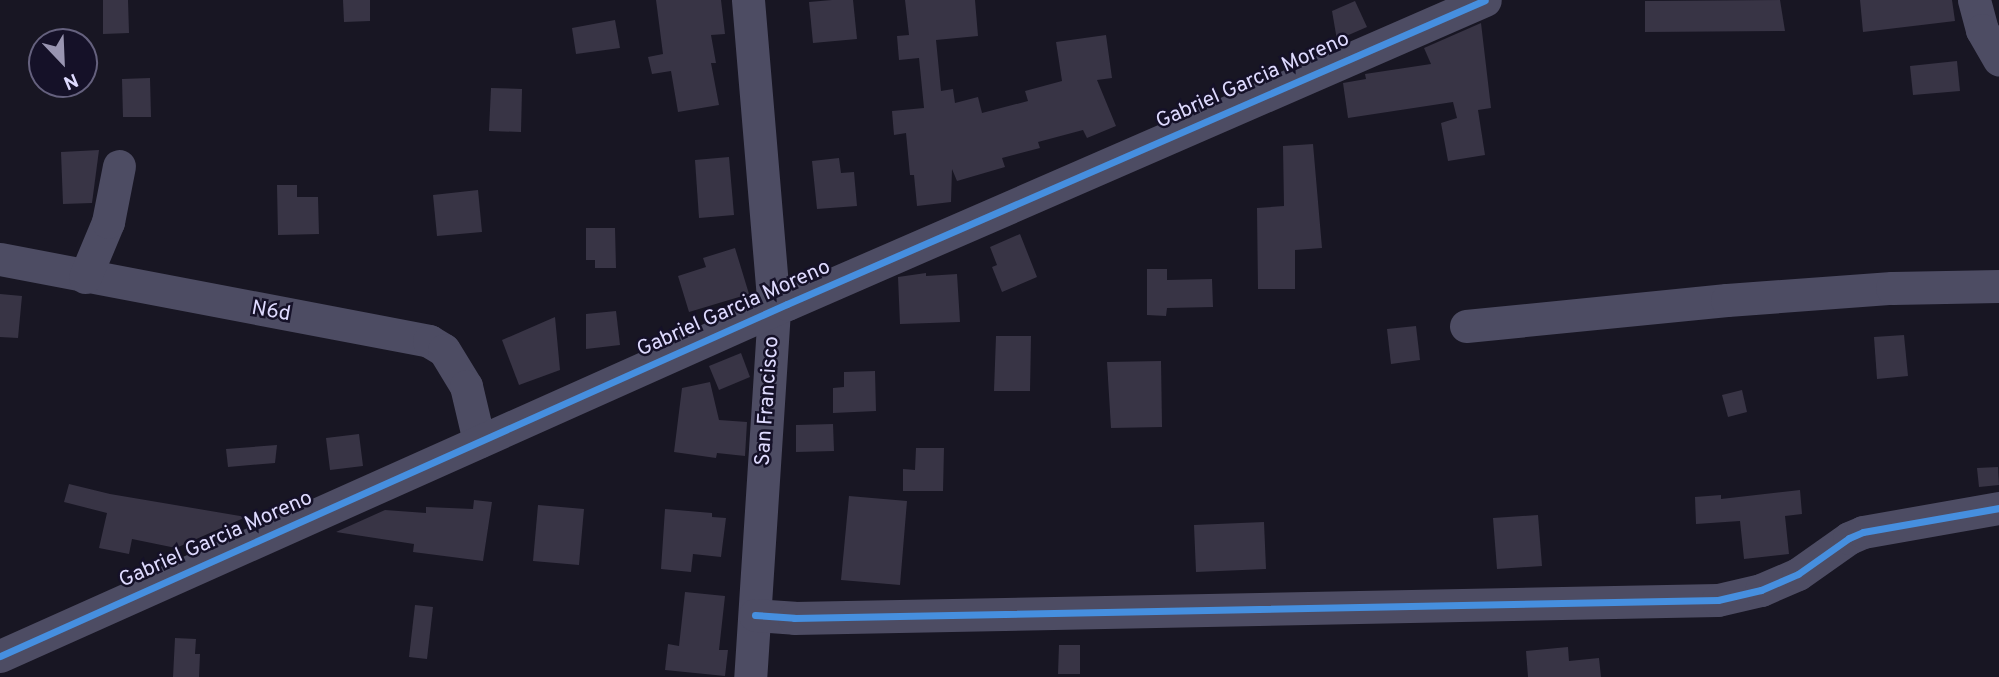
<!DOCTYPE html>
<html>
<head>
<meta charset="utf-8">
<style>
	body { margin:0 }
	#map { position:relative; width:1999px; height:677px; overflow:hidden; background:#181623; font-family:Overpass,sans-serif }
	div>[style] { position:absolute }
	.building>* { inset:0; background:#383445 }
	.minor>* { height:33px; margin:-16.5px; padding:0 16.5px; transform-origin:16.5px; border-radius:16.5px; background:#4d4c63 }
	.cycleway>* { height:7px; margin:-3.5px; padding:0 3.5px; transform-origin:3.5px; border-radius:3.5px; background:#468fdf }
	span { translate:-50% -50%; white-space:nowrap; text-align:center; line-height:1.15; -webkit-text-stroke:5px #151128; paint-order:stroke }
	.street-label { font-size:21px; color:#dedafe }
	.north { position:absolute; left:28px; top:28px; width:70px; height:70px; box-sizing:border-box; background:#151128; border:2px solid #65617e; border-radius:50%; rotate:157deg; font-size:19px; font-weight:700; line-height:28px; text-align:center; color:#dedafe }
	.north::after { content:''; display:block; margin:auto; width:24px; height:32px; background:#9995b1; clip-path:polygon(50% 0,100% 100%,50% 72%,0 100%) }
</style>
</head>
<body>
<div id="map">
	<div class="building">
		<div style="clip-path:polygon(103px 0,128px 0,129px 33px,103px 34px)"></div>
		<div style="clip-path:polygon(343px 0,370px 0,370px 21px,344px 22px)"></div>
		<div style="clip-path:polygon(656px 0,721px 0,725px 34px,711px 35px,716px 63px,711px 63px,719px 105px,678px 112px,671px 71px,652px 74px,648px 57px,663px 54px)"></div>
		<div style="clip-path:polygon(832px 0,853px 0,857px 39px,813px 43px,809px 2px)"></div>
		<div style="clip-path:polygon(905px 0,975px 0,978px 36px,936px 40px,941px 91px,953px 89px,955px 103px,978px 97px,982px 113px,1028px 101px,1025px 91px,1062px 81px,1056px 42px,1106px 35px,1112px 78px,1097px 80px,1116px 126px,1087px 138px,1083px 130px,1038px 142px,1040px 148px,1002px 158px,1005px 167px,957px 181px,952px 169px,951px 202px,917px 206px,914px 175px,910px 175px,906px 133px,894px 135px,892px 111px,924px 108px,919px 58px,899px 60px,897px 36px,909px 35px)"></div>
		<div style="clip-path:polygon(1780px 0,1785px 31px,1645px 32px,1645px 1px)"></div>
		<div style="clip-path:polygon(1860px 0,1952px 0,1955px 21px,1863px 32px)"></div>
		<div style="clip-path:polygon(1355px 1px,1367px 27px,1337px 40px,1332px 11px)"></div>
		<div style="clip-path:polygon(615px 20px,620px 48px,576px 54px,572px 28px)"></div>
		<div style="clip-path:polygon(1481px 23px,1491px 108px,1478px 110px,1485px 155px,1448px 161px,1441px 123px,1457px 118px,1453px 102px,1348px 118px,1343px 83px,1366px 79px,1365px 74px,1431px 64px,1424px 48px)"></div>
		<div style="clip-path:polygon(1957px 61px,1960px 91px,1913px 95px,1910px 66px)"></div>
		<div style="clip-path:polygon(150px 78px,151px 117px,123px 117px,122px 79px)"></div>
		<div style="clip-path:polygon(491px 88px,522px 89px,521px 132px,489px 131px)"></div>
		<div style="clip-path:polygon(1313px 144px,1322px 248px,1295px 250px,1295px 289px,1258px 289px,1257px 208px,1284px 206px,1283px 146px)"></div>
		<div style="clip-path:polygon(99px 150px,92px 203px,63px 204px,61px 152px)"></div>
		<div style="clip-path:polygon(729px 157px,734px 215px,699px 218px,695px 160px)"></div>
		<div style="clip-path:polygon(839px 158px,841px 173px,854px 172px,857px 206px,817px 209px,812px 161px)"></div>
		<div style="clip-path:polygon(277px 185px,297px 185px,297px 197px,318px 197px,319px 234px,278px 235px)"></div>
		<div style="clip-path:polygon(478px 190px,482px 232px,437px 236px,433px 195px)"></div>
		<div style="clip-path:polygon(586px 228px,615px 228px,616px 268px,595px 268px,595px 260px,586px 260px)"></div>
		<div style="clip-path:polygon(1020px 234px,1037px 277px,1002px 292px,992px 267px,997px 265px,990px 247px)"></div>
		<div style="clip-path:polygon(735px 248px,749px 294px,689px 312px,678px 276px,706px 267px,703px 258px)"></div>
		<div style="clip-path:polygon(1147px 269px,1167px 269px,1167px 280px,1212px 279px,1213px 307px,1167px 308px,1166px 316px,1147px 315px)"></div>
		<div style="clip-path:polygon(926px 273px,926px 276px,957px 274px,960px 322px,900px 324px,898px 277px)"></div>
		<div style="clip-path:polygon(0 294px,22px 296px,18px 338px,0 337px)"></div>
		<div style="clip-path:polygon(616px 311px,620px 345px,586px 349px,586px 314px)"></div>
		<div style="clip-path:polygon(555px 317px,560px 370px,519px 385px,502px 340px)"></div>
		<div style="clip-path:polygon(1416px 326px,1420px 360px,1391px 364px,1387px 329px)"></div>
		<div style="clip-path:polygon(1904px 335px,1908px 376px,1877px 379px,1874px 337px)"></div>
		<div style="clip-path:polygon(996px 336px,1031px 336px,1030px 391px,994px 391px)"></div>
		<div style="clip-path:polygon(741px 353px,750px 377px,719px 390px,709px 366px)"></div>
		<div style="clip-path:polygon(1161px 361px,1162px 427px,1111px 428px,1107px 362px)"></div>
		<div style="clip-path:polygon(875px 371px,876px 411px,833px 413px,833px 388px,844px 387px,844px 372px)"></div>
		<div style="clip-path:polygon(710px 382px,719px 420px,747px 422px,745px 456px,717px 453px,716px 458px,674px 452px,682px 388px)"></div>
		<div style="clip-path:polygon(1742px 390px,1747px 412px,1728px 417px,1722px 395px)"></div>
		<div style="clip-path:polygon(833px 424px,834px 451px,796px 452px,796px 425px)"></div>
		<div style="clip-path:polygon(359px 434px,363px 466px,330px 470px,326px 438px)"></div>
		<div style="clip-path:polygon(277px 445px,275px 463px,228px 467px,226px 449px)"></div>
		<div style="clip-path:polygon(916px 448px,944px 448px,943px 491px,903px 491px,903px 469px,915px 470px)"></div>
		<div style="clip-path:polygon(1998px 467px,1999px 485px,1979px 487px,1977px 468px)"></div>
		<div style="clip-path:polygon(69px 484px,110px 494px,246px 517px,176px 548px,132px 539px,129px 554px,99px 548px,107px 513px,64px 502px)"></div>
		<div style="clip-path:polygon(1800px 490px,1802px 514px,1785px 516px,1789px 554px,1744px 559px,1740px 521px,1696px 524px,1695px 497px,1721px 495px,1721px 499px)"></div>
		<div style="clip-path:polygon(849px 496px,907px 501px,900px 585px,841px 580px)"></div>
		<div style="clip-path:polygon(474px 500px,492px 502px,483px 561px,413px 552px,414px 544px,336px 532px,385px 510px,426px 513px,426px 507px,473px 509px)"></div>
		<div style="clip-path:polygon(538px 505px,584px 509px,579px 565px,533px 561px)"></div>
		<div style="clip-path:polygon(665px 509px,712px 513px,712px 517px,726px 518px,721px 557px,693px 554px,691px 572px,661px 569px)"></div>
		<div style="clip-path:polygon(1538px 515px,1542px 566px,1497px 569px,1493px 518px)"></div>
		<div style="clip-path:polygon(1264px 522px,1266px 569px,1196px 572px,1194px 525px)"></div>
		<div style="clip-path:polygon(685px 592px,725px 596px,719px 650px,728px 650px,725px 676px,665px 670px,668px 644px,679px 646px)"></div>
		<div style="clip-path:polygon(415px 605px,433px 607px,427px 659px,409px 657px)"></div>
		<div style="clip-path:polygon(175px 638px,196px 639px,195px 654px,200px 654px,199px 677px,173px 677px)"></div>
		<div style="clip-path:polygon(1059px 645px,1080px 645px,1080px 674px,1058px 674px)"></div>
		<div style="clip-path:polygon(1568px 647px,1569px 661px,1599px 658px,1601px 677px,1528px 677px,1526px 651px)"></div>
	</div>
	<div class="minor">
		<div style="left:748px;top:0;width:311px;rotate:85.2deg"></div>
		<div style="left:774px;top:310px;width:368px;rotate:93.7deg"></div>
		<div style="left:1974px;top:0;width:31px;rotate:75deg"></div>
		<div style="left:1982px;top:30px;width:34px;rotate:60deg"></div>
		<div style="left:0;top:259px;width:437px;rotate:10.8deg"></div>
		<div style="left:429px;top:341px;width:17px;rotate:31deg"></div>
		<div style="left:444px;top:350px;width:42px;rotate:58.6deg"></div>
		<div style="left:466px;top:386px;width:57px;rotate:76.7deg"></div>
		<div style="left:85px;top:277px;width:60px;rotate:-67.3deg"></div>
		<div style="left:108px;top:222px;width:57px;rotate:-78.9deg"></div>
		<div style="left:1466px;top:326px;width:262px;rotate:-5.7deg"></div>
		<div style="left:1727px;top:300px;width:165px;rotate:-4.2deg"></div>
		<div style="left:1892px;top:288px;width:107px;rotate:-1.1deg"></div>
		<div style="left:755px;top:615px;width:39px;rotate:4deg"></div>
		<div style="left:794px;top:618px;width:924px;rotate:-1.12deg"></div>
		<div style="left:1718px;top:600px;width:44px;rotate:-13.1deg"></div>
		<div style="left:1761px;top:590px;width:40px;rotate:-23.4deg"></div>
		<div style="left:1798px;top:574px;width:62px;rotate:-35.2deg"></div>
		<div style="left:1849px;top:538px;width:15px;rotate:-23deg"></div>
		<div style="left:1863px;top:532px;width:138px;rotate:-10deg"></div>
		<div style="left:0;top:656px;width:862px;rotate:-24.1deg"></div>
		<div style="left:787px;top:304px;width:761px;rotate:-23.53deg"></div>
	</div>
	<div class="cycleway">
		<div style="left:755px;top:615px;width:39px;rotate:4deg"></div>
		<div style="left:794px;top:618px;width:924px;rotate:-1.12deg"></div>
		<div style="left:1718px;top:600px;width:44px;rotate:-13.1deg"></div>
		<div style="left:1761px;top:590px;width:40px;rotate:-23.4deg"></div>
		<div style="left:1798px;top:574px;width:62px;rotate:-35.2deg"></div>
		<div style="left:1849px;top:538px;width:15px;rotate:-23deg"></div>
		<div style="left:1863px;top:532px;width:138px;rotate:-10deg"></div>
		<div style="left:0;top:656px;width:862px;rotate:-24.1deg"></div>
		<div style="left:787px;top:304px;width:761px;rotate:-23.53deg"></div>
	</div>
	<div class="street-label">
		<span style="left:1253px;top:81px;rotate:-24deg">Gabriel Garcia Moreno</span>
		<span style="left:734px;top:309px;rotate:-24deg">Gabriel Garcia Moreno</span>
		<span style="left:271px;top:312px;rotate:10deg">N6d</span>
		<span style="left:768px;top:401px;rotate:-86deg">San Francisco</span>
		<span style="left:216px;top:540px;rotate:-24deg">Gabriel Garcia Moreno</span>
	</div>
	<div class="north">N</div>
</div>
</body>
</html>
